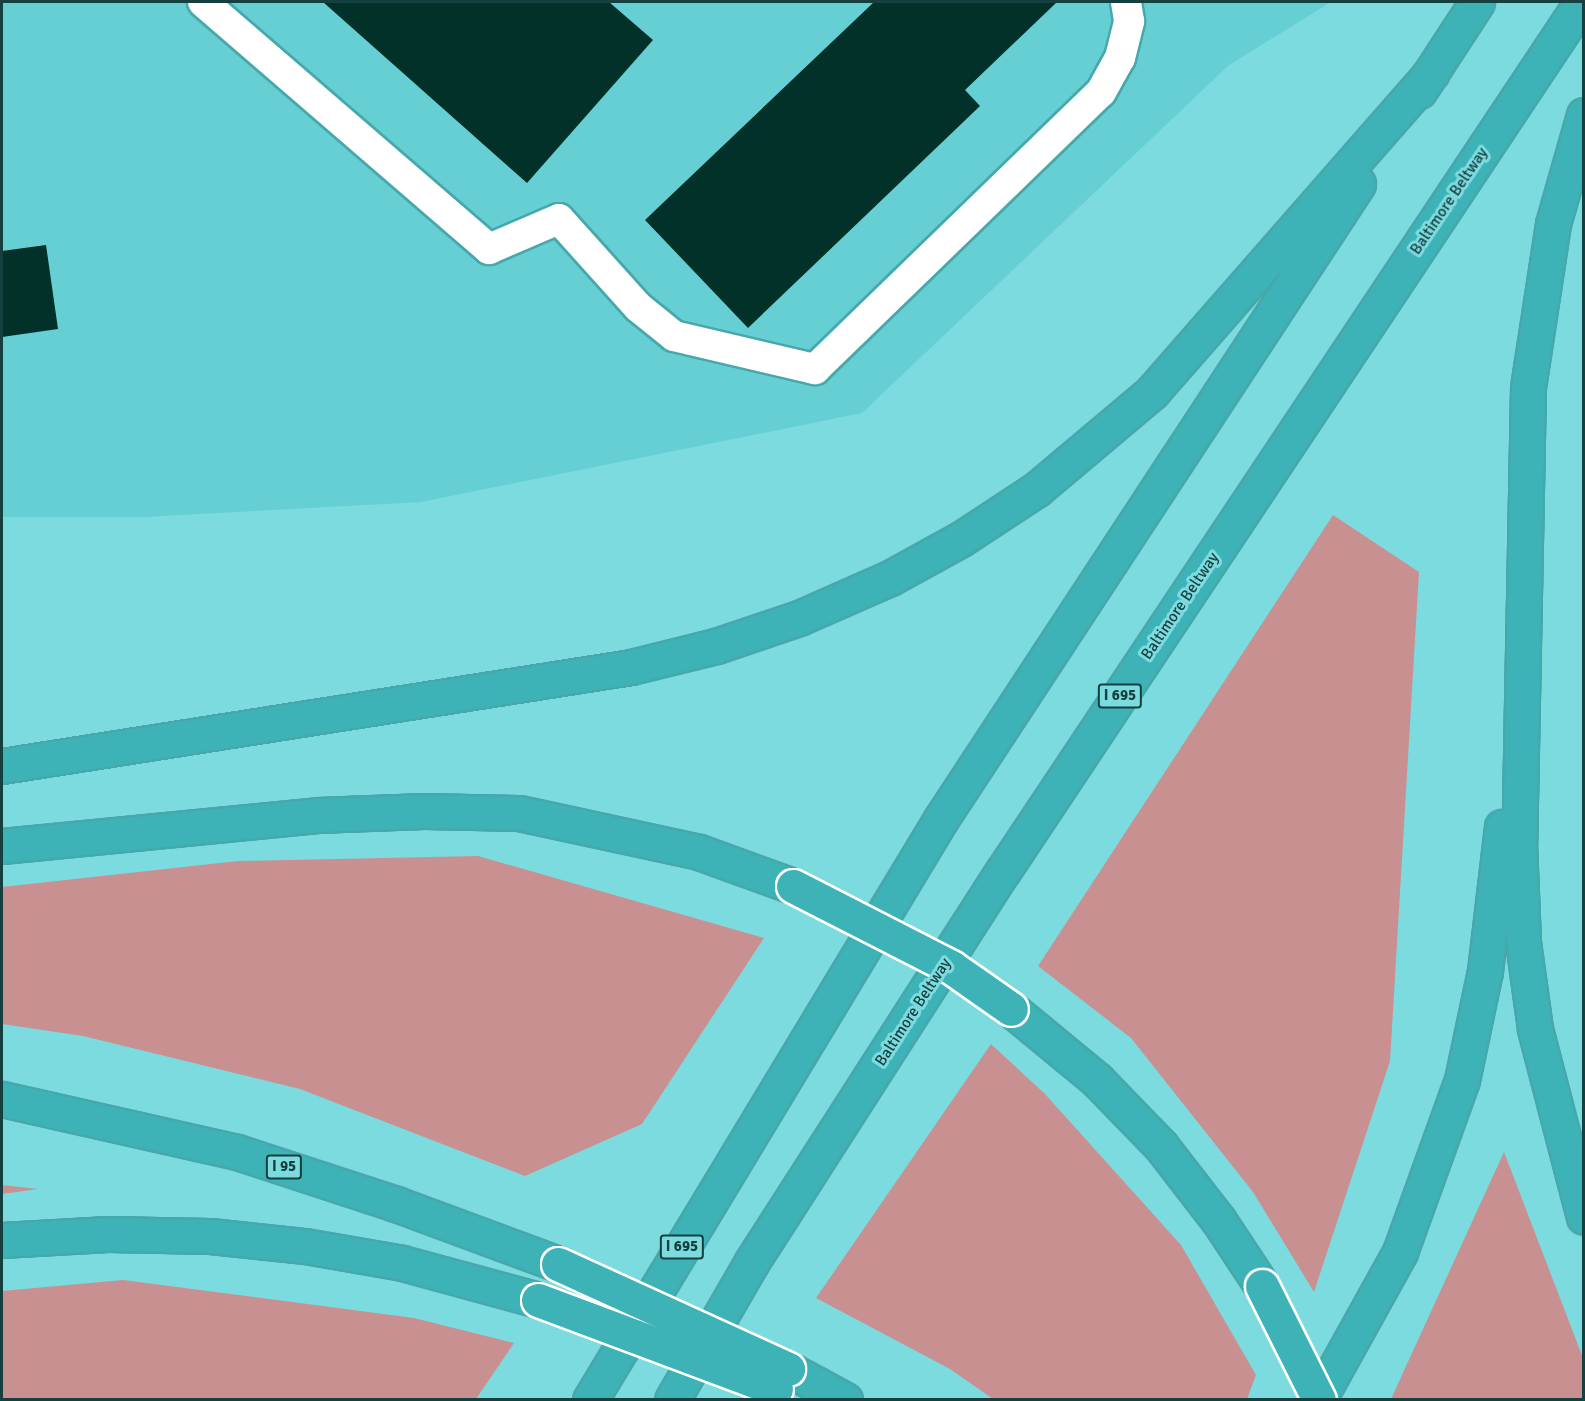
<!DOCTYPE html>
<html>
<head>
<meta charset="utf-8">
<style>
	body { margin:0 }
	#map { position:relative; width:1585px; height:1401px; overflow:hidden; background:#7cdbde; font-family:Signika,sans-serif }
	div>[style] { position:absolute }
	.built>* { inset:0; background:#65cfd3 }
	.green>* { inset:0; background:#c99091 }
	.building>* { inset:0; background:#013129 }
	.roads { filter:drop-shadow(2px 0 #46a8ab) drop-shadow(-2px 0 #46a8ab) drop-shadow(0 2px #46a8ab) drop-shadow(0 -2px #46a8ab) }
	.minor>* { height:30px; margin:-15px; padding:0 15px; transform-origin:15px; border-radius:15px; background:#fff }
	.highway>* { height:33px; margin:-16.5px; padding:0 16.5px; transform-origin:16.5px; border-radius:16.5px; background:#3db3b7 }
	.bridges { filter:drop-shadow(2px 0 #fff) drop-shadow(-2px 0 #fff) drop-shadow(0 2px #fff) drop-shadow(0 -2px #fff) }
	.highway-bridge>* { height:33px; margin:-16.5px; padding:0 16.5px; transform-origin:16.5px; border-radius:16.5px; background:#3db3b7 }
	span { translate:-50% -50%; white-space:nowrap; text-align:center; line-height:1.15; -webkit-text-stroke:6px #7cdbde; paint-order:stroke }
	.shield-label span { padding:2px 4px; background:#7cdbde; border:2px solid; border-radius:4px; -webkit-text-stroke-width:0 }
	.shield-label { font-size:15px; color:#163f40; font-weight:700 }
	.street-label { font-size:16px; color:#163f40 }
	.frame { position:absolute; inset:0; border:3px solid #163f40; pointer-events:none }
</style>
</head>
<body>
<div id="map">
	<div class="built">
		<div style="clip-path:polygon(2px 2px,1331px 2px,1229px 65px,862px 413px,421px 502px,144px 517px,2px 517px)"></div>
	</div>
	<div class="green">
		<div style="clip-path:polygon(1333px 515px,1419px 572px,1390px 1061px,1314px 1292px,1253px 1192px,1131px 1038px,1038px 966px)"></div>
		<div style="clip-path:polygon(478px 856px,764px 938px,642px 1124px,525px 1176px,300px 1089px,83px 1036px,2px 1024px,2px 887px,238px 861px)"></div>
		<div style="clip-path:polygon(991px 1044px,1045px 1094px,1181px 1245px,1256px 1375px,1247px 1399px,993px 1399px,950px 1369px,816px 1298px)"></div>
		<div style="clip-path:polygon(1504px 1152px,1583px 1358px,1583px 1399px,1391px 1399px)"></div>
		<div style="clip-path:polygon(2px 1185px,38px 1189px,2px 1194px)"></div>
		<div style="clip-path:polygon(123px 1280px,414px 1318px,514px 1343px,476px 1399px,2px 1399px,2px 1291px)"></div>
	</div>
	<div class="building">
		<div style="clip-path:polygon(323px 2px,609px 2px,653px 40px,527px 183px)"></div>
		<div style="clip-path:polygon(874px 2px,1057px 2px,965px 90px,980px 106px,748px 328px,645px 220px)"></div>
		<div style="clip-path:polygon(46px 245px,58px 329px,2px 337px,2px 251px)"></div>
	</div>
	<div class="roads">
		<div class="minor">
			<div style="left:203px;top:2px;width:378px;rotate:40.8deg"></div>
			<div style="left:489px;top:249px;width:76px;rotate:-23.2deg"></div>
			<div style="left:559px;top:219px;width:118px;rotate:48.1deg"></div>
			<div style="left:638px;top:307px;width:46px;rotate:38.9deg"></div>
			<div style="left:674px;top:336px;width:145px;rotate:13.2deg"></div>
			<div style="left:815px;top:369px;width:398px;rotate:-44.1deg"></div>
			<div style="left:1101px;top:92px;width:39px;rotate:-61deg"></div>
			<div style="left:1120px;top:58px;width:38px;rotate:-76deg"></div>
			<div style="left:1129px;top:21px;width:19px;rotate:-99deg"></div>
		</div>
		<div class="highway">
			<div style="left:1419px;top:91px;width:106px;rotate:-56.9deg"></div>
			<div style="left:1584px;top:115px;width:113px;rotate:105.9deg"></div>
			<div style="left:1553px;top:224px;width:166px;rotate:98.7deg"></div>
			<div style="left:1528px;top:388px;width:454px;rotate:91.1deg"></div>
			<div style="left:1519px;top:842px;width:100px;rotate:87.7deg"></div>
			<div style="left:1523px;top:942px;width:88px;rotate:82.1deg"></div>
			<div style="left:1535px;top:1029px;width:194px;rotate:75.4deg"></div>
			<div style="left:2px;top:766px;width:637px;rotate:-8.94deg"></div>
			<div style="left:631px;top:667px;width:88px;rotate:-13.9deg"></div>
			<div style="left:716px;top:646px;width:88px;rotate:-18.6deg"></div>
			<div style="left:799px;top:618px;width:99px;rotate:-23.7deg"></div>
			<div style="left:890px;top:578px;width:81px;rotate:-28.8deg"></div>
			<div style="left:961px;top:539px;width:91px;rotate:-33.3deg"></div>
			<div style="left:1037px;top:489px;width:150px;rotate:-40.1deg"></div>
			<div style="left:1152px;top:392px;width:424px;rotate:-48.8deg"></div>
			<div style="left:2px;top:846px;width:317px;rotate:-5.6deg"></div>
			<div style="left:317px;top:815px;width:107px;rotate:-2.1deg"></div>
			<div style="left:424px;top:811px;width:95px;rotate:1.2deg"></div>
			<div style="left:519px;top:813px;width:184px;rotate:12.2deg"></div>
			<div style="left:699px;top:852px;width:100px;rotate:19.9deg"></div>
			<div style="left:1011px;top:1009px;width:112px;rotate:39.5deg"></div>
			<div style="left:1097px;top:1080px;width:92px;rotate:45.9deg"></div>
			<div style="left:1161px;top:1146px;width:95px;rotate:52.3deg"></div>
			<div style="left:1219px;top:1221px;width:78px;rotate:56.5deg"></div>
			<div style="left:2px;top:1099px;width:241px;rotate:12.7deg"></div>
			<div style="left:237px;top:1152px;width:167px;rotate:18.1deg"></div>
			<div style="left:396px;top:1204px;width:173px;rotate:20.3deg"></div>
			<div style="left:2px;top:1240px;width:106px;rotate:-3.2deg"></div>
			<div style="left:108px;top:1234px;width:102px;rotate:1.1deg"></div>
			<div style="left:210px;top:1236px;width:96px;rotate:6deg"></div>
			<div style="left:305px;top:1246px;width:98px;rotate:9.9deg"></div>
			<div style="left:402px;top:1263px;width:141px;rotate:15.2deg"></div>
			<div style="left:788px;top:1369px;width:65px;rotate:28.5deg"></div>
			<div style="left:590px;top:1400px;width:679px;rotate:-58.86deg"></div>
			<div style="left:941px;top:819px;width:760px;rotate:-56.71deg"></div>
			<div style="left:672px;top:1400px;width:158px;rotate:-60deg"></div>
			<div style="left:751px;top:1263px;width:466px;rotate:-57.3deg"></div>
			<div style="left:1003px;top:871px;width:1044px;rotate:-56.33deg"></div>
			<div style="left:1318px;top:1400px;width:169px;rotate:-61deg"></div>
			<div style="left:1400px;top:1252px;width:183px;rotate:-70.2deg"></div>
			<div style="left:1462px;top:1080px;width:111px;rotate:-78.1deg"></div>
			<div style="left:1485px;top:971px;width:145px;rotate:-83.3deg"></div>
		</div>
	</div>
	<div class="bridges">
		<div class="highway-bridge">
			<div style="left:793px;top:886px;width:178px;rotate:27.1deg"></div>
			<div style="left:951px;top:967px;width:73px;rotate:35deg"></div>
			<div style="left:558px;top:1264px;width:253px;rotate:24.5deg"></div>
			<div style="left:1262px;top:1286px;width:127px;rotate:63.4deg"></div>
			<div style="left:538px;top:1300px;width:254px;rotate:20.5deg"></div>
		</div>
	</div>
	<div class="shield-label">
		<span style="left:1120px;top:696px">I 695</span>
		<span style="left:284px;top:1167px">I 95</span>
		<span style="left:682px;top:1247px">I 695</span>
	</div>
	<div class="street-label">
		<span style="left:1449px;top:201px;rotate:-56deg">Baltimore Beltway</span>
		<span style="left:1180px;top:606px;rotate:-56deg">Baltimore Beltway</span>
		<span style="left:913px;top:1012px;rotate:-57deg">Baltimore Beltway</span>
	</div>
	<div class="frame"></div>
</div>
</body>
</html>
